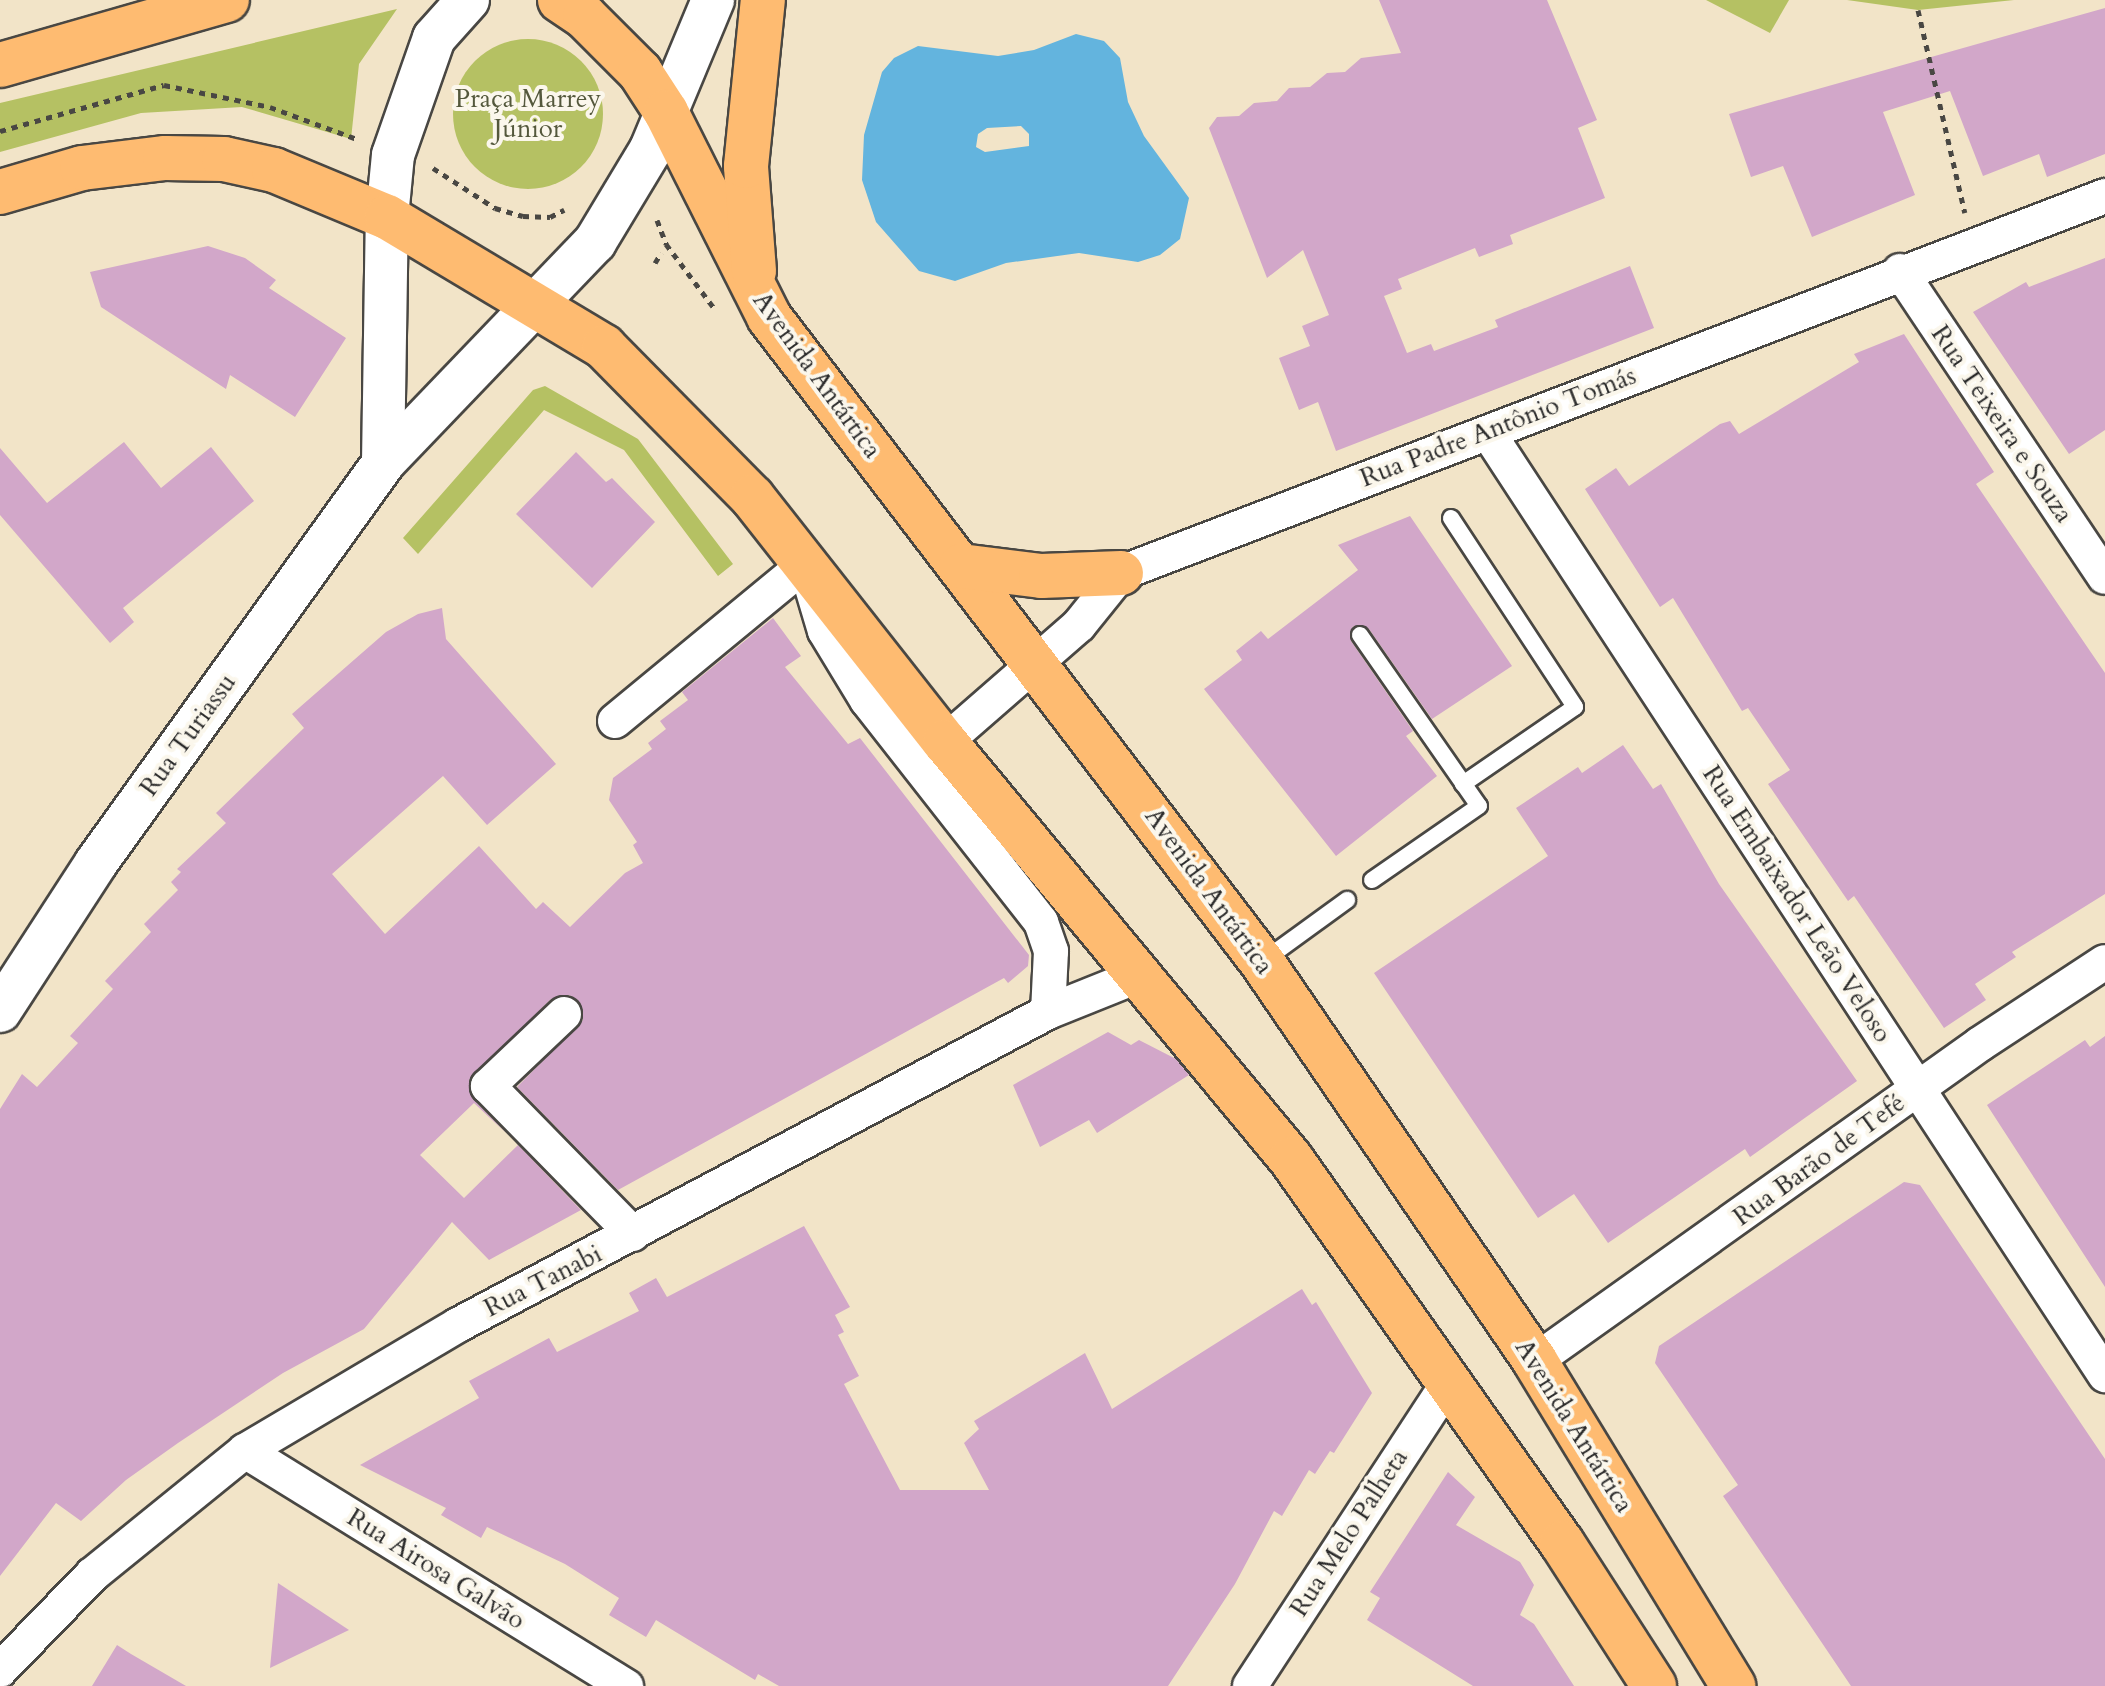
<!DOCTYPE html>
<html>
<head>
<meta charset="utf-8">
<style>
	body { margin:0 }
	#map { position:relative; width:2105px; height:1686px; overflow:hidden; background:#f2e4c8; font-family:Cardo,serif }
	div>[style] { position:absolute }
	.green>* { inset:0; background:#b5c163 }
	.round { border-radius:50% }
	.water>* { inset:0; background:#63b4de }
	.building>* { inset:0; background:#d2a7c9 }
	.path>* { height:5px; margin-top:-2.5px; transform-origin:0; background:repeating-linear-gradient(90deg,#494743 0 6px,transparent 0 12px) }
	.roads { filter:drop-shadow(2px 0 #494743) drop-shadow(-2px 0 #494743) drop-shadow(0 2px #494743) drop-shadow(0 -2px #494743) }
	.service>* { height:16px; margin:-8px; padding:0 8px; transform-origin:8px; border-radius:8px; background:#fff }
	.minor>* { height:34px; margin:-17px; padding:0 17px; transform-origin:17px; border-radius:17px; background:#fff }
	.tertiary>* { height:42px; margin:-21px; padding:0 21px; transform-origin:21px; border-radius:21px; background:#fff }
	.primary>* { height:44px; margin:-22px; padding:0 22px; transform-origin:22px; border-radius:22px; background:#febb71 }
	span { translate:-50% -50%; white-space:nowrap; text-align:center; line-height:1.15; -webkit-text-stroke:8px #fbf7ec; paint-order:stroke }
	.park-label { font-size:26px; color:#54583c }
	.street-label { font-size:26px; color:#2b2b2b }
</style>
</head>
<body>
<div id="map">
	<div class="green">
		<div style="clip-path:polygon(1706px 0,1789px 0,1770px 33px)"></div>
		<div style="clip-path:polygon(1847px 0,2014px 0,1918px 10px)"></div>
		<div style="clip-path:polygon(397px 9px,359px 64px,351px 139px,242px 107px,141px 113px,0 152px,0 103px)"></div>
		<div class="round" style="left:453px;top:39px;width:150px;height:150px"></div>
		<div style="clip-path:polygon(545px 386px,638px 439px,733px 564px,718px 576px,624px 450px,544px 410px,418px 554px,403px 538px,533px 390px)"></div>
	</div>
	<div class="water">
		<div style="clip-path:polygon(evenodd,1076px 34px,1104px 41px,1120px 58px,1128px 102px,1144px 136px,1189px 198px,1180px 239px,1160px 255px,1138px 262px,1079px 253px,1006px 263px,955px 281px,919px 271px,876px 222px,862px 180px,864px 135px,882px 72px,894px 58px,918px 46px,998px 56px,1034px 50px,1076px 34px,1021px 126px,1029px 134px,1029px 146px,985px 152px,976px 147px,978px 134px,987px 128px,1021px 126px)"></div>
	</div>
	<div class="building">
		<div style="clip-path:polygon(1379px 0,1547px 0,1597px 120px,1578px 128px,1605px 198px,1510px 235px,1513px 244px,1479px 257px,1475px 248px,1398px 279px,1402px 289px,1384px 296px,1407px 353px,1431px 344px,1434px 351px,1498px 327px,1495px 320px,1630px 266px,1654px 328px,1336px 451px,1318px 402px,1299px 410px,1279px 358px,1310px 346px,1302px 326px,1329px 315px,1303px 250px,1267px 278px,1209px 128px,1217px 117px,1239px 116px,1254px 103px,1277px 101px,1289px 88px,1310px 87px,1327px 73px,1345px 72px,1361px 58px,1401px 53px)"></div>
		<div style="clip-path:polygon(2105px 8px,2105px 154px,2047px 177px,2039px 154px,1983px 176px,1950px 91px,1883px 112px,1915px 195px,1812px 237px,1783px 166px,1751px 177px,1729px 114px)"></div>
		<div style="clip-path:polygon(208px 246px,245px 258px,276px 280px,269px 288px,346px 338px,295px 417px,230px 375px,226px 389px,101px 307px,90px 272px)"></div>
		<div style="clip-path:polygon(2105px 258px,2105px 430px,2069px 454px,1973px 312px,2026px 282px,2029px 287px)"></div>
		<div style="clip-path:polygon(1904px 334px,1994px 472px,1976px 484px,2105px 673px,2105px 894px,2012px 952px,2016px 957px,1975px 984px,1986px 1000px,1944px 1028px,1854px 896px,1848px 901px,1768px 784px,1790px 770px,1748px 708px,1742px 711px,1673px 598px,1660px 607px,1585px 489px,1616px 468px,1629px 486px,1720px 424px,1730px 421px,1739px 434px,1859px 362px,1854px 354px)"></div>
		<div style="clip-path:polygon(124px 442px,161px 488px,211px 447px,254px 501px,123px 608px,134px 622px,110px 643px,0 515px,0 448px,47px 503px)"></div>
		<div style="clip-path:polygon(576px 452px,606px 482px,612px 478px,655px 522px,592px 588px,516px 514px)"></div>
		<div style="clip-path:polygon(1410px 516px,1512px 666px,1432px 719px,1369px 629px,1353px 626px,1351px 641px,1413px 731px,1406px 736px,1437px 776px,1336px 856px,1204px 689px,1242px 660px,1236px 651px,1261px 631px,1268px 639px,1358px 570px,1338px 545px)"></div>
		<div style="clip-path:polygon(442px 608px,446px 639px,556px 764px,487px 825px,443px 776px,332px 874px,385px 934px,479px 846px,536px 909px,543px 902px,570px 927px,625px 873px,643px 863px,633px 845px,637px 842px,609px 800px,613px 778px,652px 749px,648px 743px,666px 729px,660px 721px,688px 700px,682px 692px,773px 618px,801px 656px,785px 667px,848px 744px,860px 738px,1029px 955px,1028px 966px,1008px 983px,1004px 978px,618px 1190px,517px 1087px,583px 1020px,578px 1000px,569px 995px,551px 999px,469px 1080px,473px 1099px,506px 1133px,474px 1103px,420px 1155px,464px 1198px,518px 1145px,581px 1210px,489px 1260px,452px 1222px,364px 1329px,283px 1373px,178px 1443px,126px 1480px,81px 1521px,56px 1503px,0 1576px,0 1109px,22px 1074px,37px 1087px,78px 1043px,70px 1036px,113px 989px,105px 981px,151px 932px,144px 924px,178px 890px,171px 882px,181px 872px,177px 869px,226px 823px,216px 813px,304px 728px,292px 714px,386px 632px,418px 614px)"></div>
		<div style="clip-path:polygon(1623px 745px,1653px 789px,1661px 784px,1719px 884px,1857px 1081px,1750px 1157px,1745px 1149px,1608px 1243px,1574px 1194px,1538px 1218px,1374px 973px,1548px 856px,1516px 808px,1578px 767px,1582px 773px)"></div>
		<div style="clip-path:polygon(1108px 1032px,1131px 1045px,1139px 1040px,1176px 1059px,1189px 1075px,1097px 1133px,1089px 1120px,1040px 1147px,1013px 1085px)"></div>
		<div style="clip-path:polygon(2105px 1036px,2105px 1287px,1987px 1105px,2085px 1040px,2090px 1047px)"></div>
		<div style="clip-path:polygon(1904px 1182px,1920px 1185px,2105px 1459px,2105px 1686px,1851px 1686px,1723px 1496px,1738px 1485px,1655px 1363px,1659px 1346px)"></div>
		<div style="clip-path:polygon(804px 1226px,850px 1307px,835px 1315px,844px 1332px,838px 1335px,859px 1376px,844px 1384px,900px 1490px,989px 1490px,964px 1443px,979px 1429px,974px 1421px,1085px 1353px,1112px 1409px,1302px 1289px,1312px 1305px,1316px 1302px,1372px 1393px,1334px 1453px,1330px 1451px,1315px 1474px,1309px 1470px,1282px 1516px,1274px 1511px,1235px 1584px,1168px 1686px,779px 1686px,758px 1674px,755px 1680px,656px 1620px,646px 1637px,609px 1615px,619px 1598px,565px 1564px,487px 1527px,481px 1538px,441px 1515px,446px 1508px,360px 1465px,479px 1398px,469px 1381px,549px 1338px,557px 1352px,639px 1311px,629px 1293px,656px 1278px,667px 1297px)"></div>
		<div style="clip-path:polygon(1448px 1472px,1475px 1497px,1456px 1525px,1520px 1562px,1534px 1585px,1520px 1615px,1534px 1624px,1574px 1686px,1473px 1686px,1367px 1620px,1380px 1598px,1370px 1592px)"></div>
		<div style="clip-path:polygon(278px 1583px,349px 1630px,270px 1668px)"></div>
		<div style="clip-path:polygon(117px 1645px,131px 1654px,186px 1686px,92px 1686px)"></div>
	</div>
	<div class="path">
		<div style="left:1918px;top:10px;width:208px;rotate:77deg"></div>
		<div style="left:0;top:131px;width:170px;rotate:-15.7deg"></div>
		<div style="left:164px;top:85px;width:108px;rotate:11.7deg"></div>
		<div style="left:270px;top:107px;width:93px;rotate:20.2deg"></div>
		<div style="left:433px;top:168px;width:74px;rotate:32.8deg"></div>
		<div style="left:495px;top:208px;width:29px;rotate:16deg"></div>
		<div style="left:523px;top:216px;width:27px;rotate:2deg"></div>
		<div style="left:550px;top:217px;width:16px;rotate:-27deg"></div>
		<div style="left:657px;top:220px;width:26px;rotate:69deg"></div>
		<div style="left:666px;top:244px;width:80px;rotate:53.1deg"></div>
		<div style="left:655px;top:263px;width:12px;rotate:-59deg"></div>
	</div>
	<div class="roads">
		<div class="service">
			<div style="left:1451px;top:518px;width:226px;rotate:56.7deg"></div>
			<div style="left:1575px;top:707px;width:136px;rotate:145.5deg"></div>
			<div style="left:1360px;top:635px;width:208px;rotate:55.2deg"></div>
			<div style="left:1479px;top:806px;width:130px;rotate:145.3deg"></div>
			<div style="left:1263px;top:961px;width:104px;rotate:-36deg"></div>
		</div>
		<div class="minor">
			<div style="left:1900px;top:271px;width:368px;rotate:56.2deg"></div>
			<div style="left:1489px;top:434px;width:1125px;rotate:56.79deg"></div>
			<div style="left:808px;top:574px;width:59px;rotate:73.4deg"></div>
			<div style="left:825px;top:631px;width:81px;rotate:58.7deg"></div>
			<div style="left:867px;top:700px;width:282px;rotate:51.9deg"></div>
			<div style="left:1041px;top:922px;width:31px;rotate:71deg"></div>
			<div style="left:1051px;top:951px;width:61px;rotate:92.8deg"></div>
			<div style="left:615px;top:721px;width:249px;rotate:-39.5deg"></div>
			<div style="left:945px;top:742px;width:178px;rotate:-41.1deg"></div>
			<div style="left:1079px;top:625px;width:67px;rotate:-51.1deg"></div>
			<div style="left:1121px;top:573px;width:1054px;rotate:-20.96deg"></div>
			<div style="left:564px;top:1014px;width:105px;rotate:136.5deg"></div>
			<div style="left:488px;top:1086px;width:207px;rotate:45.6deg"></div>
			<div style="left:1535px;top:1361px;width:546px;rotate:-35.46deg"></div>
			<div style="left:1980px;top:1044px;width:149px;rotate:-33.3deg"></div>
			<div style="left:245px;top:1451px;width:448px;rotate:31.7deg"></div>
			<div style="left:0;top:1670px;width:132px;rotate:-45.9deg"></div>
			<div style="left:92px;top:1575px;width:197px;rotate:-39deg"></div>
			<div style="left:245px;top:1451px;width:247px;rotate:-30.6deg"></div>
			<div style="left:458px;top:1325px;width:668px;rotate:-27.95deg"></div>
			<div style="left:1048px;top:1012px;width:99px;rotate:-21.9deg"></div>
			<div style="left:1250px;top:1686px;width:366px;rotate:-56.8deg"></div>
		</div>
		<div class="tertiary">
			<div style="left:383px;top:463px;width:246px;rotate:-89.1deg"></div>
			<div style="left:387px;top:217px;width:62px;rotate:-84.5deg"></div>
			<div style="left:393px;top:155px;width:124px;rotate:-70.7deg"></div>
			<div style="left:434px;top:38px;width:51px;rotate:-48.2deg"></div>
			<div style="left:0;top:1011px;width:176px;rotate:-57deg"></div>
			<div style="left:96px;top:863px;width:492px;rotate:-54.3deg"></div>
			<div style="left:383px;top:463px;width:306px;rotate:-46.2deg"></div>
			<div style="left:595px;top:242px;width:109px;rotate:-58.9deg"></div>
			<div style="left:651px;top:149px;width:161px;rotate:-67.4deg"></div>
		</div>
		<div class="primary">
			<div style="left:560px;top:0;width:30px;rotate:34deg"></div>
			<div style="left:585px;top:17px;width:78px;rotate:45deg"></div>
			<div style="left:640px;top:72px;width:48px;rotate:57deg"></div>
			<div style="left:666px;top:112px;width:229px;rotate:63.3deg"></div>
			<div style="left:769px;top:317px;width:812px;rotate:52.61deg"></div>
			<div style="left:1262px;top:962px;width:483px;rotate:55.6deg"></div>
			<div style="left:1535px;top:1361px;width:381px;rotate:58.6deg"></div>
			<div style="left:0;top:65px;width:236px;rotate:-16deg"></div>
			<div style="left:0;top:192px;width:85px;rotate:-16.3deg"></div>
			<div style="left:82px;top:168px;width:84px;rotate:-6.9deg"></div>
			<div style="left:165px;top:158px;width:59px;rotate:1deg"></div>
			<div style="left:224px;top:159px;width:51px;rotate:12.4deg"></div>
			<div style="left:274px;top:170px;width:122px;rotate:22.6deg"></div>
			<div style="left:387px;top:217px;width:253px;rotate:30.9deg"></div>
			<div style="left:604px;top:347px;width:211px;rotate:45.4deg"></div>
			<div style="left:752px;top:497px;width:312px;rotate:51.8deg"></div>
			<div style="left:945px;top:742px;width:542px;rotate:50.32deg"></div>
			<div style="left:1291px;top:1159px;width:470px;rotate:54.8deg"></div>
			<div style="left:1562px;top:1543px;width:170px;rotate:57.2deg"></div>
			<div style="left:754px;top:271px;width:105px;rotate:-94.4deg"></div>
			<div style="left:746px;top:166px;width:167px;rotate:-84.2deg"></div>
			<div style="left:961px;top:566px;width:81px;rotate:7.1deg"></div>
			<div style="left:1041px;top:576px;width:80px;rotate:-2.1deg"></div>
		</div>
	</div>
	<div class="park-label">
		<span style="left:528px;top:114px">Praça Marrey<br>Júnior</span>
	</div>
	<div class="street-label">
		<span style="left:817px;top:375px;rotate:54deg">Avenida Antártica</span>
		<span style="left:2002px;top:424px;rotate:56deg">Rua Teixeira e Souza</span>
		<span style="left:1498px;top:427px;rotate:-21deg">Rua Padre Antônio Tomás</span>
		<span style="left:188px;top:735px;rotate:-54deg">Rua Turiassu</span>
		<span style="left:1209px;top:891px;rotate:54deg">Avenida Antártica</span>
		<span style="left:1797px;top:904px;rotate:57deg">Rua Embaixador Leão Veloso</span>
		<span style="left:1819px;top:1160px;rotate:-36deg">Rua Barão de Tefé</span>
		<span style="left:543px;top:1281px;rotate:-27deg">Rua Tanabi</span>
		<span style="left:1574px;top:1426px;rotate:58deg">Avenida Antártica</span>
		<span style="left:1349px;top:1533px;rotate:-57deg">Rua Melo Palheta</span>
		<span style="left:436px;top:1569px;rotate:32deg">Rua Airosa Galvão</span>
	</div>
</div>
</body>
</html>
